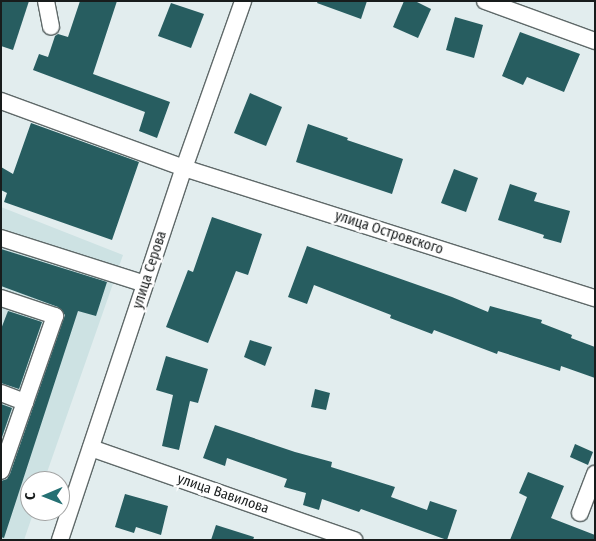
<!DOCTYPE html>
<html>
<head>
<meta charset="utf-8">
<style>
	body { margin:0 }
	#map { position:relative; width:596px; height:541px; overflow:hidden; background:#e2edee; font-family:"Fira Sans Condensed",sans-serif }
	div>[style] { position:absolute }
	.built>* { inset:0; background:#cde2e3 }
	.building>* { inset:0; background:#275d60 }
	.roads { filter:drop-shadow(1px 0 #5f6969) drop-shadow(-1px 0 #5f6969) drop-shadow(0 1px #5f6969) drop-shadow(0 -1px #5f6969) }
	.minor>* { height:16px; margin:-8px; padding:0 8px; transform-origin:8px; border-radius:8px; background:#fff }
	span { translate:-50% -50%; white-space:nowrap; text-align:center; line-height:1.15; -webkit-text-stroke:5px #fff; paint-order:stroke }
	.street-label { font-size:14px; color:#181c1c }
	.frame { position:absolute; inset:0; border:2px solid #181c1c; pointer-events:none }
	.north { position:absolute; left:20px; top:471px; width:50px; height:50px; box-sizing:border-box; background:#fff; border:1px solid #a3a4a4; border-radius:50%; rotate:269deg; font-size:14px; font-weight:700; line-height:20px; text-align:center; color:#181c1c }
	.north::after { content:''; display:block; margin:auto; width:18px; height:22px; background:#257073; clip-path:polygon(50% 0,100% 100%,50% 72%,0 100%) }
</style>
</head>
<body>
<div id="map">
	<div class="built">
		<div style="clip-path:polygon(1px 207px,123px 255px,44px 481px,30px 481px,30px 511px,34px 511px,24px 540px,1px 540px)"></div>
	</div>
	<div class="building">
		<div style="clip-path:polygon(1px 1px,29px 1px,13px 50px,1px 46px)"></div>
		<div style="clip-path:polygon(80px 1px,117px 1px,93px 74px,170px 102px,157px 138px,139px 131px,145px 112px,33px 70px,39px 54px,48px 57px,55px 36px,58px 34px,68px 37px)"></div>
		<div style="clip-path:polygon(318px 1px,367px 1px,361px 19px,317px 3px)"></div>
		<div style="clip-path:polygon(404px 1px,415px 1px,431px 9px,418px 38px,393px 27px)"></div>
		<div style="clip-path:polygon(171px 3px,204px 14px,191px 48px,158px 36px)"></div>
		<div style="clip-path:polygon(455px 17px,483px 25px,474px 58px,446px 50px)"></div>
		<div style="clip-path:polygon(520px 32px,580px 54px,564px 92px,527px 77px,523px 85px,502px 76px)"></div>
		<div style="clip-path:polygon(250px 93px,282px 107px,266px 146px,234px 133px)"></div>
		<div style="clip-path:polygon(31px 123px,139px 162px,112px 240px,4px 202px,7px 193px,1px 190px,1px 167px,13px 174px)"></div>
		<div style="clip-path:polygon(308px 124px,348px 138px,347px 140px,403px 159px,392px 194px,296px 162px)"></div>
		<div style="clip-path:polygon(454px 169px,478px 178px,466px 212px,441px 203px)"></div>
		<div style="clip-path:polygon(510px 184px,537px 193px,534px 201px,570px 211px,561px 243px,543px 238px,544px 235px,498px 220px)"></div>
		<div style="clip-path:polygon(212px 217px,262px 234px,248px 275px,236px 271px,208px 343px,166px 327px,188px 270px,193px 272px)"></div>
		<div style="clip-path:polygon(307px 246px,452px 297px,488px 312px,490px 306px,542px 320px,541px 323px,572px 335px,571px 338px,595px 347px,595px 378px,561px 366px,560px 371px,498px 351px,497px 354px,434px 330px,432px 334px,390px 318px,391px 315px,314px 285px,307px 304px,288px 297px)"></div>
		<div style="clip-path:polygon(1px 249px,107px 282px,96px 316px,78px 311px,4px 538px,1px 537px,1px 481px,7px 479px,10px 474px,65px 315px,58px 307px,1px 286px)"></div>
		<div style="clip-path:polygon(8px 311px,42px 322px,19px 389px,1px 383px,1px 329px)"></div>
		<div style="clip-path:polygon(250px 340px,272px 347px,265px 366px,244px 357px)"></div>
		<div style="clip-path:polygon(166px 356px,208px 369px,198px 403px,190px 401px,179px 450px,162px 446px,173px 395px,156px 390px)"></div>
		<div style="clip-path:polygon(315px 389px,330px 393px,326px 410px,311px 407px)"></div>
		<div style="clip-path:polygon(1px 404px,12px 408px,1px 440px)"></div>
		<div style="clip-path:polygon(215px 425px,295px 452px,332px 462px,331px 467px,395px 487px,391px 497px,427px 510px,430px 501px,457px 510px,447px 540px,361px 509px,359px 512px,322px 499px,319px 510px,303px 505px,306px 493px,284px 487px,287px 479px,227px 458px,225px 466px,203px 458px)"></div>
		<div style="clip-path:polygon(575px 444px,593px 452px,588px 465px,570px 457px)"></div>
		<div style="clip-path:polygon(528px 472px,564px 486px,551px 518px,595px 535px,595px 540px,510px 540px,527px 497px,519px 493px)"></div>
		<div style="clip-path:polygon(125px 494px,168px 506px,161px 535px,136px 527px,134px 533px,115px 527px)"></div>
		<div style="clip-path:polygon(216px 525px,254px 537px,253px 540px,211px 540px)"></div>
	</div>
	<div class="roads">
		<div class="minor">
			<div style="left:46px;top:1px;width:26px;rotate:79deg"></div>
			<div style="left:485px;top:1px;width:117px;rotate:20deg"></div>
			<div style="left:1px;top:101px;width:195px;rotate:20.1deg"></div>
			<div style="left:184px;top:168px;width:431px;rotate:17.6deg"></div>
			<div style="left:1px;top:238px;width:151px;rotate:17.7deg"></div>
			<div style="left:1px;top:298px;width:57px;rotate:18.4deg"></div>
			<div style="left:55px;top:316px;width:164px;rotate:109.2deg"></div>
			<div style="left:1px;top:393px;width:26px;rotate:21deg"></div>
			<div style="left:91px;top:448px;width:279px;rotate:19.3deg"></div>
			<div style="left:580px;top:513px;width:42px;rotate:-69deg"></div>
			<div style="left:60px;top:540px;width:392px;rotate:-71.6deg"></div>
			<div style="left:184px;top:168px;width:177px;rotate:-70.5deg"></div>
		</div>
	</div>
	<div class="street-label">
		<span style="left:389px;top:233px;rotate:18deg">улица Островского</span>
		<span style="left:150px;top:270px;rotate:-72deg">улица Серова</span>
		<span style="left:223px;top:494px;rotate:19deg">улица Вавилова</span>
	</div>
	<div class="frame"></div>
	<div class="north">С</div>
</div>
</body>
</html>
